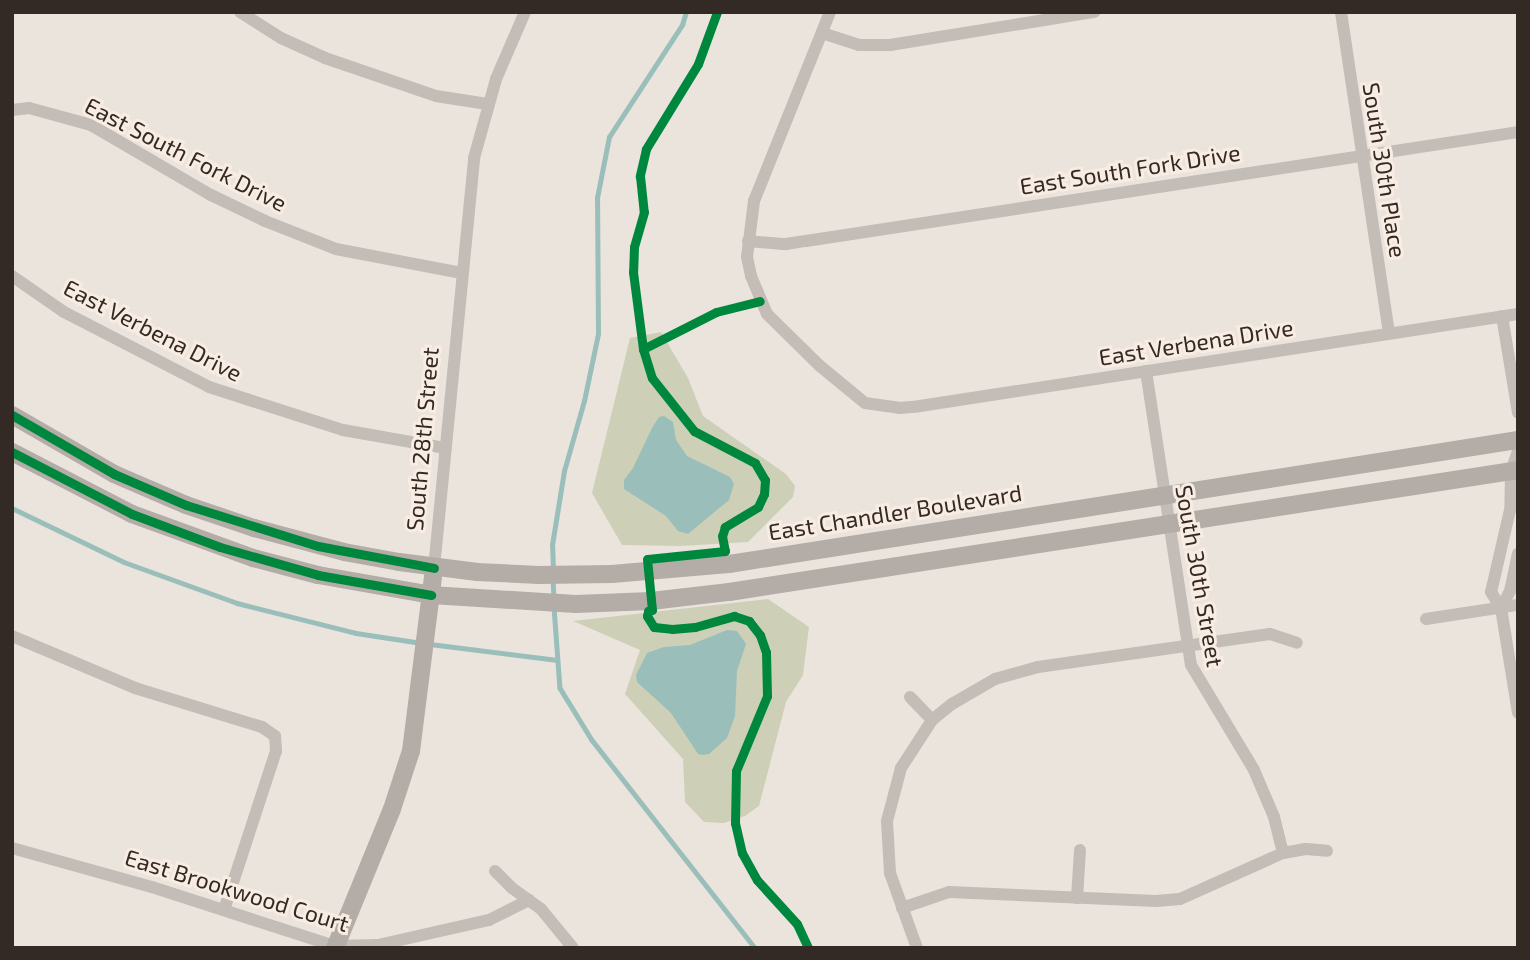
<!DOCTYPE html>
<html>
<head>
<meta charset="utf-8">
<style>
	body { margin:0 }
	#map { position:relative; width:1530px; height:960px; overflow:hidden; background:#ebe4dd; font-family:"Exo 2",sans-serif }
	div>[style] { position:absolute }
	.green>* { inset:0; background:#cdd0b7 }
	.water>* { inset:0; background:#9abeba }
	.stream>* { height:4.5px; margin:-2.25px; padding:0 2.25px; transform-origin:2.25px; border-radius:2.25px; background:#9abeba }
	.street>* { height:12px; margin:-6px; padding:0 6px; transform-origin:6px; border-radius:6px; background:#c3bcb7 }
	.secondary>* { height:18px; margin:-9px; padding:0 9px; transform-origin:9px; border-radius:9px; background:#b4aca7 }
	.cycleway>* { height:9px; margin:-4.5px; padding:0 4.5px; transform-origin:4.5px; border-radius:4.5px; background:#00873e }
	span { translate:-50% -50%; white-space:nowrap; text-align:center; line-height:1.15; -webkit-text-stroke:6px #f9ede3; paint-order:stroke }
	.street-label { font-size:23px; color:#332925 }
	.frame { position:absolute; inset:0; border:14px solid #332925; pointer-events:none }
</style>
</head>
<body>
<div id="map">
	<div class="green">
		<div style="clip-path:polygon(661px 332px,688px 378px,703px 416px,786px 474px,795px 486px,793px 497px,748px 542px,681px 546px,622px 545px,592px 493px,630px 338px)"></div>
		<div style="clip-path:polygon(768px 599px,809px 627px,803px 675px,786px 702px,759px 806px,745px 816px,724px 823px,704px 822px,685px 802px,683px 759px,625px 694px,640px 650px,573px 621px)"></div>
	</div>
	<div class="water">
		<div style="clip-path:polygon(664px 416px,673px 422px,676px 440px,687px 456px,730px 477px,734px 484px,729px 500px,688px 534px,678px 531px,666px 516px,624px 489px,624px 480px,633px 468px,652px 428px,659px 417px)"></div>
		<div style="clip-path:polygon(727px 630px,737px 631px,746px 644px,737px 671px,735px 716px,727px 738px,709px 754px,703px 755px,698px 754px,671px 713px,637px 682px,636px 675px,647px 653px,664px 647px,690px 645px)"></div>
	</div>
	<div class="stream">
		<div style="left:12px;top:508px;width:124px;rotate:25.7deg"></div>
		<div style="left:124px;top:562px;width:120px;rotate:19.9deg"></div>
		<div style="left:237px;top:603px;width:123px;rotate:14.1deg"></div>
		<div style="left:356px;top:633px;width:66px;rotate:8.7deg"></div>
		<div style="left:553px;top:570px;width:25px;rotate:-92deg"></div>
		<div style="left:552px;top:545px;width:75px;rotate:-80.8deg"></div>
		<div style="left:564px;top:471px;width:73px;rotate:-74.1deg"></div>
		<div style="left:584px;top:401px;width:68px;rotate:-78.2deg"></div>
		<div style="left:598px;top:334px;width:136px;rotate:-90.4deg"></div>
		<div style="left:597px;top:198px;width:62px;rotate:-78.9deg"></div>
		<div style="left:609px;top:137px;width:134px;rotate:-56.9deg"></div>
		<div style="left:682px;top:25px;width:14px;rotate:-73deg"></div>
		<div style="left:553px;top:579px;width:19px;rotate:87deg"></div>
		<div style="left:554px;top:607px;width:81px;rotate:85.8deg"></div>
		<div style="left:560px;top:688px;width:61px;rotate:58.4deg"></div>
		<div style="left:592px;top:740px;width:264px;rotate:51.9deg"></div>
		<div style="left:430px;top:644px;width:128px;rotate:7.2deg"></div>
	</div>
	<div class="street">
		<div style="left:240px;top:12px;width:49px;rotate:32.4deg"></div>
		<div style="left:281px;top:38px;width:48px;rotate:24.4deg"></div>
		<div style="left:325px;top:58px;width:117px;rotate:18.9deg"></div>
		<div style="left:436px;top:96px;width:52px;rotate:8.9deg"></div>
		<div style="left:830px;top:12px;width:204px;rotate:111.9deg"></div>
		<div style="left:754px;top:201px;width:56px;rotate:97.1deg"></div>
		<div style="left:747px;top:257px;width:19px;rotate:78deg"></div>
		<div style="left:751px;top:276px;width:41px;rotate:67.2deg"></div>
		<div style="left:767px;top:314px;width:74px;rotate:44.5deg"></div>
		<div style="left:820px;top:366px;width:58px;rotate:39.4deg"></div>
		<div style="left:865px;top:403px;width:34px;rotate:8deg"></div>
		<div style="left:899px;top:408px;width:21px;rotate:-5deg"></div>
		<div style="left:920px;top:406px;width:605px;rotate:-8.75deg"></div>
		<div style="left:1341px;top:12px;width:325px;rotate:81.5deg"></div>
		<div style="left:822px;top:33px;width:39px;rotate:18deg"></div>
		<div style="left:859px;top:45px;width:31px"></div>
		<div style="left:890px;top:45px;width:207px;rotate:-9.2deg"></div>
		<div style="left:12px;top:110px;width:17px;rotate:-7deg"></div>
		<div style="left:29px;top:108px;width:64px;rotate:15.3deg"></div>
		<div style="left:91px;top:125px;width:139px;rotate:30.3deg"></div>
		<div style="left:211px;top:195px;width:60px;rotate:25.7deg"></div>
		<div style="left:265px;top:221px;width:76px;rotate:21.5deg"></div>
		<div style="left:336px;top:249px;width:128px;rotate:10.8deg"></div>
		<div style="left:748px;top:241px;width:38px;rotate:5deg"></div>
		<div style="left:786px;top:244px;width:20px;rotate:-9deg"></div>
		<div style="left:806px;top:241px;width:720px;rotate:-8.7deg"></div>
		<div style="left:12px;top:276px;width:63px;rotate:34.7deg"></div>
		<div style="left:64px;top:312px;width:163px;rotate:27.3deg"></div>
		<div style="left:209px;top:387px;width:141px;rotate:17.8deg"></div>
		<div style="left:343px;top:430px;width:104px;rotate:10deg"></div>
		<div style="left:1502px;top:316px;width:98px;rotate:80.6deg"></div>
		<div style="left:1146px;top:371px;width:297px;rotate:81.3deg"></div>
		<div style="left:1191px;top:665px;width:122px;rotate:59deg"></div>
		<div style="left:1254px;top:770px;width:51px;rotate:66.9deg"></div>
		<div style="left:1274px;top:817px;width:37px;rotate:76deg"></div>
		<div style="left:1518px;top:451px;width:21px;rotate:109deg"></div>
		<div style="left:1511px;top:471px;width:39px;rotate:91deg"></div>
		<div style="left:1510px;top:510px;width:84px;rotate:103deg"></div>
		<div style="left:1491px;top:592px;width:19px;rotate:58deg"></div>
		<div style="left:1501px;top:608px;width:106px;rotate:80.8deg"></div>
		<div style="left:434px;top:568px;width:412px;rotate:-84.4deg"></div>
		<div style="left:474px;top:158px;width:82px;rotate:-74.4deg"></div>
		<div style="left:496px;top:79px;width:73px;rotate:-66.6deg"></div>
		<div style="left:1501px;top:608px;width:19px;rotate:-62deg"></div>
		<div style="left:1510px;top:591px;width:38px;rotate:-78deg"></div>
		<div style="left:1426px;top:619px;width:93px;rotate:-8.7deg"></div>
		<div style="left:12px;top:636px;width:134px;rotate:22.9deg"></div>
		<div style="left:135px;top:688px;width:133px;rotate:17.1deg"></div>
		<div style="left:262px;top:727px;width:16px;rotate:35deg"></div>
		<div style="left:275px;top:736px;width:15px;rotate:86deg"></div>
		<div style="left:276px;top:751px;width:167px;rotate:108.1deg"></div>
		<div style="left:910px;top:697px;width:32px;rotate:46deg"></div>
		<div style="left:12px;top:848px;width:145px;rotate:15.6deg"></div>
		<div style="left:152px;top:887px;width:192px;rotate:17.9deg"></div>
		<div style="left:335px;top:946px;width:43px;rotate:-1.3deg"></div>
		<div style="left:378px;top:945px;width:114px;rotate:-12.7deg"></div>
		<div style="left:489px;top:920px;width:45px;rotate:-26.6deg"></div>
		<div style="left:495px;top:871px;width:24px;rotate:45deg"></div>
		<div style="left:512px;top:888px;width:36px;rotate:36deg"></div>
		<div style="left:541px;top:909px;width:50px;rotate:50.6deg"></div>
		<div style="left:1077px;top:898px;width:48px;rotate:-86.4deg"></div>
		<div style="left:902px;top:908px;width:50px;rotate:-18.8deg"></div>
		<div style="left:949px;top:892px;width:207px;rotate:2.5deg"></div>
		<div style="left:1156px;top:901px;width:24px;rotate:-5deg"></div>
		<div style="left:1180px;top:899px;width:113px;rotate:-24.1deg"></div>
		<div style="left:1283px;top:853px;width:23px;rotate:-10deg"></div>
		<div style="left:1306px;top:849px;width:21px;rotate:5deg"></div>
		<div style="left:917px;top:948px;width:80px;rotate:-109.8deg"></div>
		<div style="left:890px;top:873px;width:52px;rotate:-93.3deg"></div>
		<div style="left:887px;top:821px;width:55px;rotate:-75.2deg"></div>
		<div style="left:901px;top:768px;width:57px;rotate:-57.1deg"></div>
		<div style="left:932px;top:720px;width:26px;rotate:-39deg"></div>
		<div style="left:952px;top:704px;width:50px;rotate:-30.2deg"></div>
		<div style="left:995px;top:679px;width:45px;rotate:-15.6deg"></div>
		<div style="left:1038px;top:667px;width:234px;rotate:-8.1deg"></div>
		<div style="left:1270px;top:634px;width:28px;rotate:18deg"></div>
	</div>
	<div class="secondary">
		<div style="left:12px;top:415px;width:118px;rotate:30deg"></div>
		<div style="left:114px;top:474px;width:78px;rotate:23.3deg"></div>
		<div style="left:186px;top:505px;width:72px;rotate:18.7deg"></div>
		<div style="left:254px;top:528px;width:93px;rotate:14.9deg"></div>
		<div style="left:344px;top:552px;width:56px;rotate:10.3deg"></div>
		<div style="left:399px;top:562px;width:79px;rotate:7.3deg"></div>
		<div style="left:477px;top:572px;width:62px;rotate:2.8deg"></div>
		<div style="left:539px;top:575px;width:73px;rotate:-0.8deg"></div>
		<div style="left:612px;top:574px;width:117px;rotate:-4.9deg"></div>
		<div style="left:729px;top:564px;width:799px;rotate:-8.93deg"></div>
		<div style="left:12px;top:452px;width:135px;rotate:27.3deg"></div>
		<div style="left:132px;top:514px;width:129px;rotate:20deg"></div>
		<div style="left:253px;top:558px;width:67px;rotate:14.7deg"></div>
		<div style="left:318px;top:575px;width:115px;rotate:10deg"></div>
		<div style="left:431px;top:595px;width:145px;rotate:3.6deg"></div>
		<div style="left:576px;top:604px;width:75px;rotate:-2.3deg"></div>
		<div style="left:651px;top:601px;width:79px;rotate:-6.6deg"></div>
		<div style="left:729px;top:592px;width:798px;rotate:-8.79deg"></div>
		<div style="left:335px;top:948px;width:150px;rotate:-67.7deg"></div>
		<div style="left:392px;top:809px;width:61px;rotate:-71.9deg"></div>
		<div style="left:411px;top:751px;width:184px;rotate:-82.8deg"></div>
	</div>
	<div class="cycleway">
		<div style="left:717px;top:12px;width:55px;rotate:110.1deg"></div>
		<div style="left:698px;top:64px;width:100px;rotate:121.5deg"></div>
		<div style="left:646px;top:149px;width:28px;rotate:103deg"></div>
		<div style="left:640px;top:176px;width:36px;rotate:84deg"></div>
		<div style="left:644px;top:212px;width:36px;rotate:106deg"></div>
		<div style="left:634px;top:247px;width:25px;rotate:92deg"></div>
		<div style="left:633px;top:272px;width:78px;rotate:82.6deg"></div>
		<div style="left:643px;top:349px;width:30px;rotate:73deg"></div>
		<div style="left:652px;top:378px;width:68px;rotate:51.6deg"></div>
		<div style="left:694px;top:431px;width:69px;rotate:27.7deg"></div>
		<div style="left:755px;top:463px;width:20px;rotate:60deg"></div>
		<div style="left:765px;top:480px;width:14px;rotate:94deg"></div>
		<div style="left:764px;top:494px;width:14px;rotate:115deg"></div>
		<div style="left:758px;top:507px;width:39px;rotate:149deg"></div>
		<div style="left:725px;top:527px;width:9px;rotate:108deg"></div>
		<div style="left:722px;top:536px;width:15px;rotate:79deg"></div>
		<div style="left:725px;top:551px;width:78px;rotate:174.1deg"></div>
		<div style="left:647px;top:559px;width:51px;rotate:84.4deg"></div>
		<div style="left:652px;top:610px;width:4px;rotate:166deg"></div>
		<div style="left:648px;top:611px;width:5px;rotate:101deg"></div>
		<div style="left:647px;top:616px;width:13px;rotate:58deg"></div>
		<div style="left:654px;top:627px;width:18px;rotate:6deg"></div>
		<div style="left:672px;top:629px;width:23px;rotate:-5deg"></div>
		<div style="left:695px;top:627px;width:41px;rotate:-15.8deg"></div>
		<div style="left:734px;top:616px;width:16px;rotate:18deg"></div>
		<div style="left:749px;top:621px;width:18px;rotate:52deg"></div>
		<div style="left:760px;top:635px;width:18px;rotate:71deg"></div>
		<div style="left:766px;top:652px;width:44px;rotate:88.7deg"></div>
		<div style="left:767px;top:696px;width:81px;rotate:112.5deg"></div>
		<div style="left:736px;top:771px;width:52px;rotate:91.1deg"></div>
		<div style="left:735px;top:823px;width:31px;rotate:77deg"></div>
		<div style="left:742px;top:853px;width:31px;rotate:61deg"></div>
		<div style="left:757px;top:880px;width:59px;rotate:47.7deg"></div>
		<div style="left:797px;top:924px;width:26px;rotate:65deg"></div>
		<div style="left:643px;top:349px;width:82px;rotate:-26.9deg"></div>
		<div style="left:716px;top:312px;width:45px;rotate:-14deg"></div>
		<div style="left:12px;top:415px;width:118px;rotate:30deg"></div>
		<div style="left:114px;top:474px;width:78px;rotate:23.3deg"></div>
		<div style="left:186px;top:505px;width:138px;rotate:17.3deg"></div>
		<div style="left:318px;top:546px;width:118px;rotate:10.7deg"></div>
		<div style="left:12px;top:452px;width:135px;rotate:27.3deg"></div>
		<div style="left:132px;top:514px;width:94px;rotate:20.6deg"></div>
		<div style="left:220px;top:547px;width:102px;rotate:15.9deg"></div>
		<div style="left:318px;top:575px;width:115px;rotate:10deg"></div>
	</div>
	<div class="street-label">
		<span style="left:186px;top:154px;rotate:27deg">East South Fork Drive</span>
		<span style="left:1130px;top:169px;rotate:-9deg">East South Fork Drive</span>
		<span style="left:1385px;top:170px;rotate:81deg">South 30th Place</span>
		<span style="left:153px;top:330px;rotate:27deg">East Verbena Drive</span>
		<span style="left:1196px;top:342px;rotate:-9deg">East Verbena Drive</span>
		<span style="left:422px;top:439px;rotate:-85deg">South 28th Street</span>
		<span style="left:895px;top:512px;rotate:-9deg">East Chandler Boulevard</span>
		<span style="left:1200px;top:576px;rotate:80deg">South 30th Street</span>
		<span style="left:237px;top:890px;rotate:17deg">East Brookwood Court</span>
	</div>
	<div class="frame"></div>
</div>
</body>
</html>
